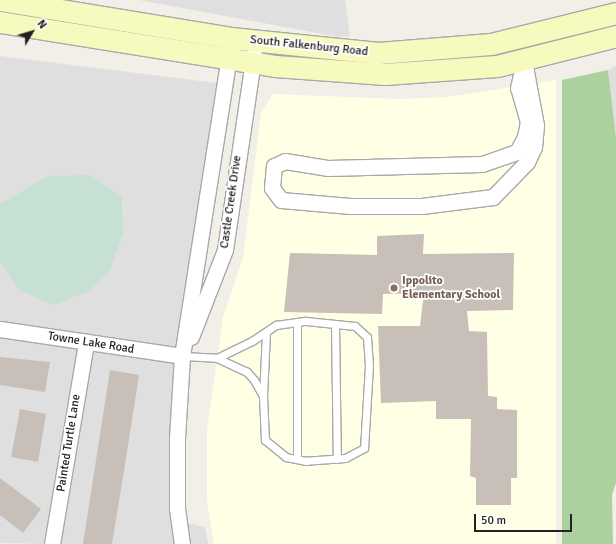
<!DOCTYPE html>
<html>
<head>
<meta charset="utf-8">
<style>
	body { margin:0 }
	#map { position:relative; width:616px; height:544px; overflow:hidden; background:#f2efe9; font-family:Signika,sans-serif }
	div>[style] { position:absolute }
	.residential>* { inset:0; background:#e0dfdf }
	.education>* { inset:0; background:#ffffe5 }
	.forest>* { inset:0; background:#add19e }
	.wetland>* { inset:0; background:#c6e0d4 }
	.building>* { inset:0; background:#c7bfb8 }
	.roads { filter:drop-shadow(1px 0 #a9a9a9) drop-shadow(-1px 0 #a9a9a9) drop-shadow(0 1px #a9a9a9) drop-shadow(0 -1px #a9a9a9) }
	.lane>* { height:7px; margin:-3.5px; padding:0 3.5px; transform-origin:3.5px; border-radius:3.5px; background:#fff }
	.street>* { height:15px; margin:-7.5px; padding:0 7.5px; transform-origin:7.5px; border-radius:7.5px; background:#fff }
	.secondary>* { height:21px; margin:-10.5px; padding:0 10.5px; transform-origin:10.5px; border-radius:10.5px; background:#f7fabf }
	.dots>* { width:11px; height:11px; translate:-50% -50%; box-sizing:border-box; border:2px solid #fff; border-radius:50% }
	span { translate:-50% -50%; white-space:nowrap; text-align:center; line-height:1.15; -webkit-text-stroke:3.5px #fff; paint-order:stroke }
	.street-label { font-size:12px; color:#222 }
	.education-label { font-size:12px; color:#785e54; font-weight:700 }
	.left { translate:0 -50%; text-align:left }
	.north { position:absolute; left:12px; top:12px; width:40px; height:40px; -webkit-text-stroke:3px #fff; paint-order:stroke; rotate:52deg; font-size:11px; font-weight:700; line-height:16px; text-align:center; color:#222 }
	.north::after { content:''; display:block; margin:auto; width:14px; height:18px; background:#222; clip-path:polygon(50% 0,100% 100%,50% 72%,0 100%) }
	.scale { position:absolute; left:474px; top:514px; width:98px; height:18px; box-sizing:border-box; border:2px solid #222; border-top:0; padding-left:5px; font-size:12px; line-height:14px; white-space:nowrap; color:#222; -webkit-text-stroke:3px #fff; paint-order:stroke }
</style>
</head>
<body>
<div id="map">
	<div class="residential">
		<div style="clip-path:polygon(139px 0,345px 0,350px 36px,339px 37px)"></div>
		<div style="clip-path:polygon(0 56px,217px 83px,176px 348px,0 322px,0 262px,19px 290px,111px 269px,123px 234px,122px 197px,47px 176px,0 204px)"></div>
		<div style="clip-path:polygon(616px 66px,616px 138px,608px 70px)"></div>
		<div style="clip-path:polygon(0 336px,78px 348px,45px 544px,0 543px)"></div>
		<div style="clip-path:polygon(92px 351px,174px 362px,175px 544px,59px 544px)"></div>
		<div style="clip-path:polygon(187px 523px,205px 527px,208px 544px,190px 544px)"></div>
	</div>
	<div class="education">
		<div style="clip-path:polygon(556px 80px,556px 544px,214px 544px,207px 501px,207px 429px,223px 317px,243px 258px,261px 113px,273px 94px,398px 99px,447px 97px)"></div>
	</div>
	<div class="forest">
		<div style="clip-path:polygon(608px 70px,616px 138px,616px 483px,612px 495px,613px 544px,562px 544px,562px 80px)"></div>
	</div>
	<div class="wetland">
		<div style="clip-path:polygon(90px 175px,122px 197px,123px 234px,111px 269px,89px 291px,53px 305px,19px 290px,0 262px,0 204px,47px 176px)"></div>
	</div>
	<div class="building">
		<div style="clip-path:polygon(424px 234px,423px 254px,514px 253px,513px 310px,467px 311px,469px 331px,487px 332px,488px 396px,497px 397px,497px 409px,517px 410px,517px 478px,511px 478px,511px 505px,476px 505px,476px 478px,470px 476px,471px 419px,436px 419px,436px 401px,381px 403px,378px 326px,420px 326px,424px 293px,383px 294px,382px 314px,284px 312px,290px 253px,377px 255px,377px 236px)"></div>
		<div style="clip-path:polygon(0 357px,50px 362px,45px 392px,0 385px)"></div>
		<div style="clip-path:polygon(110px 370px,139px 375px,124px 471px,112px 544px,83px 544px)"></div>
		<div style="clip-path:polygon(20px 409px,46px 414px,38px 462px,11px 457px)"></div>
		<div style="clip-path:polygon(0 478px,41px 509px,23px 533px,0 515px)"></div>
	</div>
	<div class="roads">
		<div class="lane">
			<div style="left:335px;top:324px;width:135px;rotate:89.2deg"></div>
			<div style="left:182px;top:356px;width:35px;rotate:3deg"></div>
			<div style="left:217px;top:358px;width:39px;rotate:-26deg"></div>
			<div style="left:252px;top:341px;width:29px;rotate:-34deg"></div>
			<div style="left:276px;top:325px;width:30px;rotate:-8deg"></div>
			<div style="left:306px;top:321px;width:49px;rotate:5.8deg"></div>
			<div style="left:355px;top:326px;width:16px;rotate:43deg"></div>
			<div style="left:367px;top:337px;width:28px;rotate:86deg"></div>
			<div style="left:369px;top:365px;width:83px;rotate:93.4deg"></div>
			<div style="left:364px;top:448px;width:21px;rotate:152deg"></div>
			<div style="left:345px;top:458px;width:39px;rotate:176deg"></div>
			<div style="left:306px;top:461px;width:20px;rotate:-169deg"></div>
			<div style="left:286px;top:457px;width:27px;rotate:-141deg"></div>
			<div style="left:265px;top:440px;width:44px;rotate:-92.6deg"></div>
			<div style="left:263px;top:396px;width:18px;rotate:-119deg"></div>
			<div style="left:254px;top:380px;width:11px;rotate:-131deg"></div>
			<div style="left:247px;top:372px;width:33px;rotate:-155deg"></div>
			<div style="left:263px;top:396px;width:64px;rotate:-87.3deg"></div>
			<div style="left:297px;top:459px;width:137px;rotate:-90deg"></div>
		</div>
		<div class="street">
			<div style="left:524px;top:61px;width:65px;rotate:79.4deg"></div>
			<div style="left:536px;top:125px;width:22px;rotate:95deg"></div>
			<div style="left:534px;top:147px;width:17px;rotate:115deg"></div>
			<div style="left:527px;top:162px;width:49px;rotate:134.2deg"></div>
			<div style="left:493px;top:197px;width:72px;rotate:172.8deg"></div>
			<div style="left:422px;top:206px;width:72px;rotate:180deg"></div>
			<div style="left:350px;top:206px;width:69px;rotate:-175deg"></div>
			<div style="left:281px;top:200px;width:15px;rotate:-127deg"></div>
			<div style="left:272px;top:188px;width:22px;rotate:-85deg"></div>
			<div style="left:274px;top:166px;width:12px;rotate:-24deg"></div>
			<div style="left:285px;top:161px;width:44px;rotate:9.2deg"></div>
			<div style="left:328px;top:168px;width:154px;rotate:-1.5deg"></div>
			<div style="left:482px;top:164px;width:37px;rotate:-19deg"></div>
			<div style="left:517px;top:152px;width:17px;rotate:-62deg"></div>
			<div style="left:525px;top:137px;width:15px;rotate:-79deg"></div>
			<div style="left:528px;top:122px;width:35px;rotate:-106deg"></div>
			<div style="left:518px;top:88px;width:28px;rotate:-77deg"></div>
			<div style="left:0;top:329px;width:184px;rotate:8.4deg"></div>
			<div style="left:191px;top:337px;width:93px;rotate:-68.7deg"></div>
			<div style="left:225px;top:250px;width:198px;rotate:-81.6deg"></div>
			<div style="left:52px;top:544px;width:205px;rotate:-80.4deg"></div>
			<div style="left:182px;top:544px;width:35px;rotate:-98deg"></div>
			<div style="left:177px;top:509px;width:71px;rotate:-90deg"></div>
			<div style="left:177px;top:438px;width:82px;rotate:-86.5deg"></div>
			<div style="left:182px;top:356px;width:311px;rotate:-81.1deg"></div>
		</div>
		<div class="secondary">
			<div style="left:0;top:0;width:234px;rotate:9.3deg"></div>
			<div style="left:231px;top:38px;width:148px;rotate:5.8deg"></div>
			<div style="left:378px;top:53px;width:113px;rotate:-4.6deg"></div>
			<div style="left:491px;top:44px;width:129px;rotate:-13.9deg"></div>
			<div style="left:0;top:22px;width:278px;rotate:9.1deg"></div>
			<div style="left:275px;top:66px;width:110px;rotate:4.2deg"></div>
			<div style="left:385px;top:74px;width:112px;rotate:-4.1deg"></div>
			<div style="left:497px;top:66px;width:123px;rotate:-14.1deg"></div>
		</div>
	</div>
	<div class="dots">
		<div style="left:394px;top:288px;background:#8d6e63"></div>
	</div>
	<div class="street-label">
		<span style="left:309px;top:46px;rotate:6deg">South Falkenburg Road</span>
		<span style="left:231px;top:202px;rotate:-82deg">Castle Creek Drive</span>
		<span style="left:91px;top:343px;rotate:9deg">Towne Lake Road</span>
		<span style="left:69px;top:443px;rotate:-81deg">Painted Turtle Lane</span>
	</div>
	<div class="education-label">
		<span class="left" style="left:402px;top:288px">Ippolito<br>Elementary School</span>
	</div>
	<div class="north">N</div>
	<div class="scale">50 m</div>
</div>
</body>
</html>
